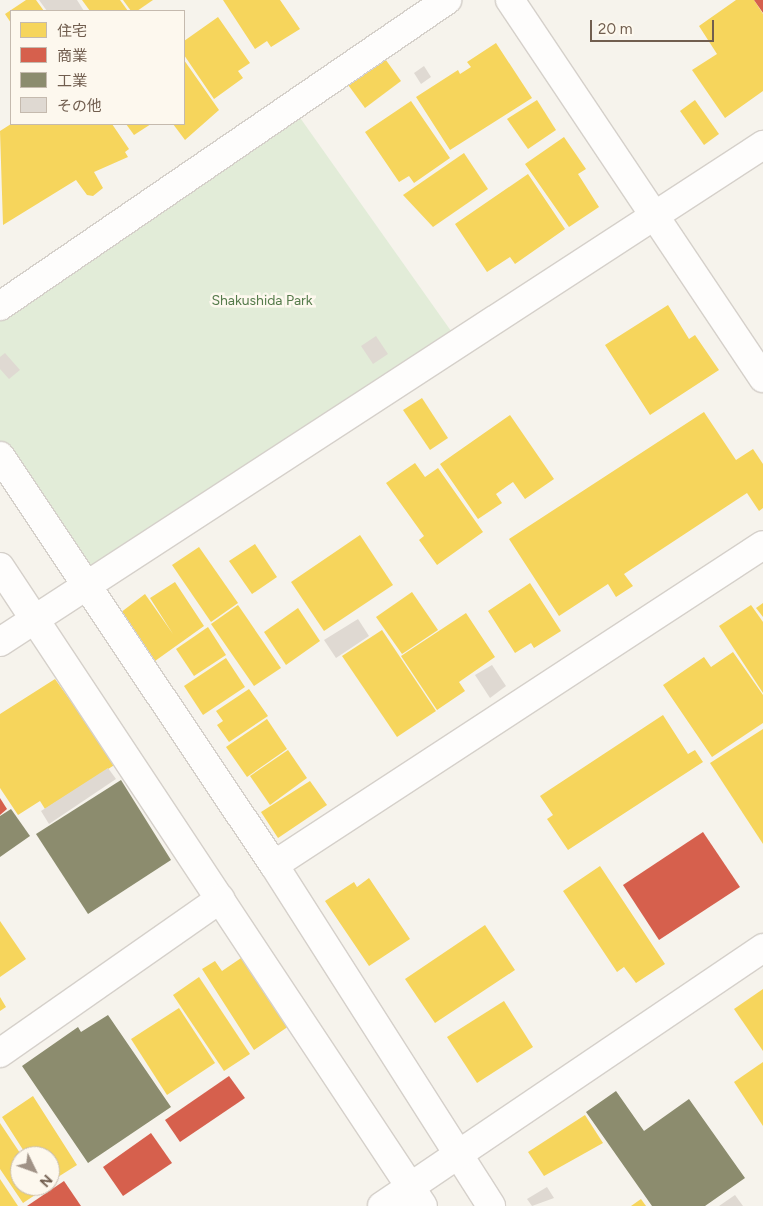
<!DOCTYPE html>
<html>
<head>
<meta charset="utf-8">
<style>
	body { margin:0 }
	#map { position:relative; width:763px; height:1206px; overflow:hidden; background:#f6f3ec; font-family:Figtree,"Noto Sans JP",sans-serif }
	div>[style] { position:absolute }
	.green>* { inset:0; background:#e2ecd8 }
	.homes>* { inset:0; background:#f6d55c }
	.shops>* { inset:0; background:#d6604d }
	.industry>* { inset:0; background:#8c8c6e }
	.building>* { inset:0; background:#dfd9d2 }
	.roads { filter:drop-shadow(1px 0 #d5d0ca) drop-shadow(-1px 0 #d5d0ca) drop-shadow(0 1px #d5d0ca) drop-shadow(0 -1px #d5d0ca) }
	.minor>* { height:28px; margin:-14px; padding:0 14px; transform-origin:14px; border-radius:14px; background:#fefdfc }
	span { translate:-50% -50%; white-space:nowrap; text-align:center; line-height:1.15; -webkit-text-stroke:5px #fdf8ee; paint-order:stroke }
	.park-label { font-size:14px; color:#557b4b }
	.legend { position:absolute; left:10px; top:10px; width:175px; height:115px; box-sizing:border-box; background:#fdf8ee; border:1px solid #c5baae; margin:0; padding:6px 9px; list-style:none; font-size:15px; color:#715e4f }
	.legend li { display:flex; align-items:center; gap:10px; height:25px }
	.legend b { width:25px; border:1px solid #c5baae }
	.north { position:absolute; left:10px; top:1146px; width:50px; height:50px; box-sizing:border-box; background:#fdf8ee; border:1px solid #c5baae; border-radius:50%; rotate:132deg; font-size:14px; font-weight:700; line-height:20px; text-align:center; color:#715e4f }
	.north::after { content:''; display:block; margin:auto; width:18px; height:22px; background:#a09286; clip-path:polygon(50% 0,100% 100%,50% 72%,0 100%) }
	.scale { position:absolute; left:590px; top:20px; width:124px; height:22px; box-sizing:border-box; border:2px solid #715e4f; border-top:0; padding-left:6px; font-size:15px; line-height:18px; white-space:nowrap; color:#715e4f; -webkit-text-stroke:4px #fdf8ee; paint-order:stroke }
</style>
</head>
<body>
<div id="map">
	<div class="green">
		<div style="clip-path:polygon(296px 112px,456px 338px,88px 580px,0 453px,0 314px)"></div>
	</div>
	<div class="homes">
		<div style="clip-path:polygon(26px 0,36px 0,44px 11px,11px 11px,11px 23px,5px 14px)"></div>
		<div style="clip-path:polygon(82px 0,120px 0,128px 11px,90px 11px)"></div>
		<div style="clip-path:polygon(123px 0,153px 0,137px 11px,131px 11px)"></div>
		<div style="clip-path:polygon(223px 0,280px 0,300px 29px,271px 47px,267px 41px,255px 49px)"></div>
		<div style="clip-path:polygon(736px 0,754px 0,763px 14px,763px 91px,725px 118px,692px 70px,717px 54px,699px 26px)"></div>
		<div style="clip-path:polygon(218px 17px,250px 63px,238px 71px,243px 78px,214px 99px,184px 55px,184px 41px)"></div>
		<div style="clip-path:polygon(496px 43px,532px 98px,450px 150px,416px 97px,458px 70px,460px 74px,471px 67px,467px 62px)"></div>
		<div style="clip-path:polygon(383px 56px,401px 81px,365px 108px,346px 82px)"></div>
		<div style="clip-path:polygon(184px 60px,219px 110px,185px 140px,173px 124px,184px 124px)"></div>
		<div style="clip-path:polygon(537px 100px,556px 130px,528px 149px,507px 119px)"></div>
		<div style="clip-path:polygon(695px 100px,719px 134px,704px 145px,680px 111px)"></div>
		<div style="clip-path:polygon(411px 101px,450px 158px,414px 183px,409px 176px,399px 182px,365px 132px)"></div>
		<div style="clip-path:polygon(11px 124px,112px 124px,129px 149px,125px 152px,128px 157px,94px 172px,103px 188px,93px 196px,87px 195px,76px 180px,3px 225px,0 131px)"></div>
		<div style="clip-path:polygon(126px 124px,151px 124px,134px 135px)"></div>
		<div style="clip-path:polygon(564px 137px,586px 169px,578px 174px,599px 207px,569px 227px,525px 164px)"></div>
		<div style="clip-path:polygon(464px 153px,488px 189px,433px 227px,403px 195px)"></div>
		<div style="clip-path:polygon(528px 174px,565px 229px,515px 264px,510px 257px,487px 272px,455px 224px)"></div>
		<div style="clip-path:polygon(668px 305px,689px 339px,695px 335px,719px 370px,650px 415px,605px 345px)"></div>
		<div style="clip-path:polygon(422px 398px,448px 438px,430px 450px,403px 410px)"></div>
		<div style="clip-path:polygon(704px 412px,736px 460px,753px 449px,763px 464px,763px 508px,759px 511px,747px 493px,624px 574px,633px 586px,616px 597px,608px 584px,559px 616px,509px 539px)"></div>
		<div style="clip-path:polygon(510px 415px,554px 479px,525px 499px,513px 482px,496px 494px,502px 503px,478px 519px,440px 464px)"></div>
		<div style="clip-path:polygon(415px 463px,425px 477px,438px 468px,483px 532px,437px 565px,419px 540px,424px 536px,386px 483px)"></div>
		<div style="clip-path:polygon(360px 535px,393px 585px,324px 631px,291px 582px)"></div>
		<div style="clip-path:polygon(255px 544px,277px 577px,252px 594px,229px 561px)"></div>
		<div style="clip-path:polygon(199px 547px,238px 603px,211px 622px,172px 565px)"></div>
		<div style="clip-path:polygon(175px 582px,204px 626px,155px 661px,120px 613px,145px 594px,173px 634px,150px 598px)"></div>
		<div style="clip-path:polygon(530px 583px,561px 631px,534px 648px,531px 643px,515px 653px,488px 611px)"></div>
		<div style="clip-path:polygon(412px 592px,438px 630px,402px 654px,376px 617px)"></div>
		<div style="clip-path:polygon(763px 603px,763px 617px,756px 608px)"></div>
		<div style="clip-path:polygon(238px 605px,281px 668px,254px 686px,211px 624px)"></div>
		<div style="clip-path:polygon(751px 605px,763px 622px,763px 693px,719px 626px)"></div>
		<div style="clip-path:polygon(298px 608px,320px 641px,286px 665px,264px 632px)"></div>
		<div style="clip-path:polygon(466px 613px,495px 657px,459px 682px,465px 691px,437px 710px,401px 656px)"></div>
		<div style="clip-path:polygon(208px 627px,226px 655px,194px 676px,176px 649px)"></div>
		<div style="clip-path:polygon(382px 630px,436px 711px,397px 737px,342px 656px)"></div>
		<div style="clip-path:polygon(733px 652px,763px 695px,763px 723px,712px 757px,663px 685px,704px 657px,711px 667px)"></div>
		<div style="clip-path:polygon(226px 658px,245px 687px,203px 715px,184px 686px)"></div>
		<div style="clip-path:polygon(55px 679px,116px 764px,45px 809px,40px 801px,18px 815px,0 788px,0 714px)"></div>
		<div style="clip-path:polygon(249px 689px,268px 716px,229px 742px,217px 725px,223px 721px,216px 711px)"></div>
		<div style="clip-path:polygon(663px 715px,688px 754px,695px 750px,703px 762px,568px 850px,547px 819px,553px 815px,540px 796px)"></div>
		<div style="clip-path:polygon(267px 719px,287px 749px,247px 777px,226px 747px)"></div>
		<div style="clip-path:polygon(763px 729px,763px 844px,710px 763px)"></div>
		<div style="clip-path:polygon(288px 750px,307px 778px,270px 805px,250px 776px)"></div>
		<div style="clip-path:polygon(310px 781px,327px 805px,278px 838px,261px 812px)"></div>
		<div style="clip-path:polygon(600px 866px,665px 964px,636px 983px,624px 967px,617px 972px,563px 891px)"></div>
		<div style="clip-path:polygon(369px 878px,410px 939px,369px 966px,325px 901px,354px 882px,357px 887px)"></div>
		<div style="clip-path:polygon(0 921px,26px 959px,0 977px)"></div>
		<div style="clip-path:polygon(485px 925px,515px 970px,435px 1023px,405px 979px)"></div>
		<div style="clip-path:polygon(244px 956px,289px 1026px,254px 1050px,202px 969px,215px 961px,222px 971px)"></div>
		<div style="clip-path:polygon(199px 977px,250px 1054px,224px 1071px,173px 995px)"></div>
		<div style="clip-path:polygon(763px 989px,763px 1051px,734px 1009px)"></div>
		<div style="clip-path:polygon(0 997px,6px 1007px,0 1011px)"></div>
		<div style="clip-path:polygon(504px 1001px,533px 1047px,477px 1083px,447px 1037px)"></div>
		<div style="clip-path:polygon(179px 1008px,215px 1063px,167px 1095px,131px 1039px)"></div>
		<div style="clip-path:polygon(763px 1062px,763px 1126px,734px 1082px)"></div>
		<div style="clip-path:polygon(33px 1096px,77px 1165px,50px 1182px,50px 1156px,27px 1156px,2px 1117px)"></div>
		<div style="clip-path:polygon(585px 1115px,603px 1143px,544px 1176px,528px 1152px)"></div>
		<div style="clip-path:polygon(0 1123px,22px 1156px,20px 1186px,44px 1189px,23px 1203px,0 1169px)"></div>
		<div style="clip-path:polygon(0 1179px,18px 1206px,0 1206px)"></div>
		<div style="clip-path:polygon(641px 1199px,646px 1206px,631px 1206px)"></div>
	</div>
	<div class="shops">
		<div style="clip-path:polygon(754px 0,763px 0,763px 13px)"></div>
		<div style="clip-path:polygon(0 798px,7px 809px,0 815px)"></div>
		<div style="clip-path:polygon(703px 832px,740px 887px,659px 940px,623px 885px)"></div>
		<div style="clip-path:polygon(229px 1076px,245px 1098px,180px 1142px,165px 1120px)"></div>
		<div style="clip-path:polygon(151px 1133px,172px 1163px,123px 1196px,103px 1167px)"></div>
		<div style="clip-path:polygon(64px 1181px,81px 1206px,27px 1206px)"></div>
	</div>
	<div class="industry">
		<div style="clip-path:polygon(121px 780px,171px 860px,88px 914px,36px 834px)"></div>
		<div style="clip-path:polygon(11px 809px,30px 836px,0 857px,0 816px)"></div>
		<div style="clip-path:polygon(108px 1015px,171px 1107px,88px 1163px,22px 1066px,78px 1027px,81px 1032px)"></div>
		<div style="clip-path:polygon(616px 1091px,644px 1131px,689px 1099px,745px 1178px,705px 1206px,652px 1206px,586px 1112px)"></div>
	</div>
	<div class="building">
		<div style="clip-path:polygon(39px 0,77px 0,84px 11px,47px 11px)"></div>
		<div style="clip-path:polygon(424px 66px,431px 77px,421px 84px,414px 73px)"></div>
		<div style="clip-path:polygon(376px 336px,388px 354px,373px 364px,361px 346px)"></div>
		<div style="clip-path:polygon(5px 353px,20px 370px,9px 379px,0 369px,0 357px)"></div>
		<div style="clip-path:polygon(358px 619px,369px 636px,336px 658px,324px 640px)"></div>
		<div style="clip-path:polygon(492px 665px,506px 686px,490px 698px,475px 675px)"></div>
		<div style="clip-path:polygon(108px 768px,116px 779px,49px 824px,41px 811px)"></div>
		<div style="clip-path:polygon(547px 1187px,554px 1198px,532px 1206px,527px 1199px)"></div>
		<div style="clip-path:polygon(735px 1195px,743px 1206px,719px 1206px)"></div>
	</div>
	<div class="roads">
		<div class="minor">
			<div style="left:510px;top:0;width:455px;rotate:56.2deg"></div>
			<div style="left:0;top:306px;width:542px;rotate:-34.39deg"></div>
			<div style="left:0;top:456px;width:492px;rotate:56.2deg"></div>
			<div style="left:274px;top:865px;width:404px;rotate:57.5deg"></div>
			<div style="left:0;top:567px;width:766px;rotate:56.5deg"></div>
			<div style="left:0;top:642px;width:911px;rotate:-33.08deg"></div>
			<div style="left:274px;top:865px;width:584px;rotate:-33.2deg"></div>
			<div style="left:0;top:1053px;width:269px;rotate:-35deg"></div>
			<div style="left:382px;top:1206px;width:460px;rotate:-34.1deg"></div>
		</div>
	</div>
	<div class="park-label">
		<span style="left:262px;top:301px">Shakushida Park</span>
	</div>
	<ul class="legend">
	<li><b style="height:14px;background:#f6d55c"></b>住宅</li>
	<li><b style="height:14px;background:#d6604d"></b>商業</li>
	<li><b style="height:14px;background:#8c8c6e"></b>工業</li>
	<li><b style="height:14px;background:#dfd9d2"></b>その他</li>
	</ul>
	<div class="north">N</div>
	<div class="scale">20 m</div>
</div>
</body>
</html>
